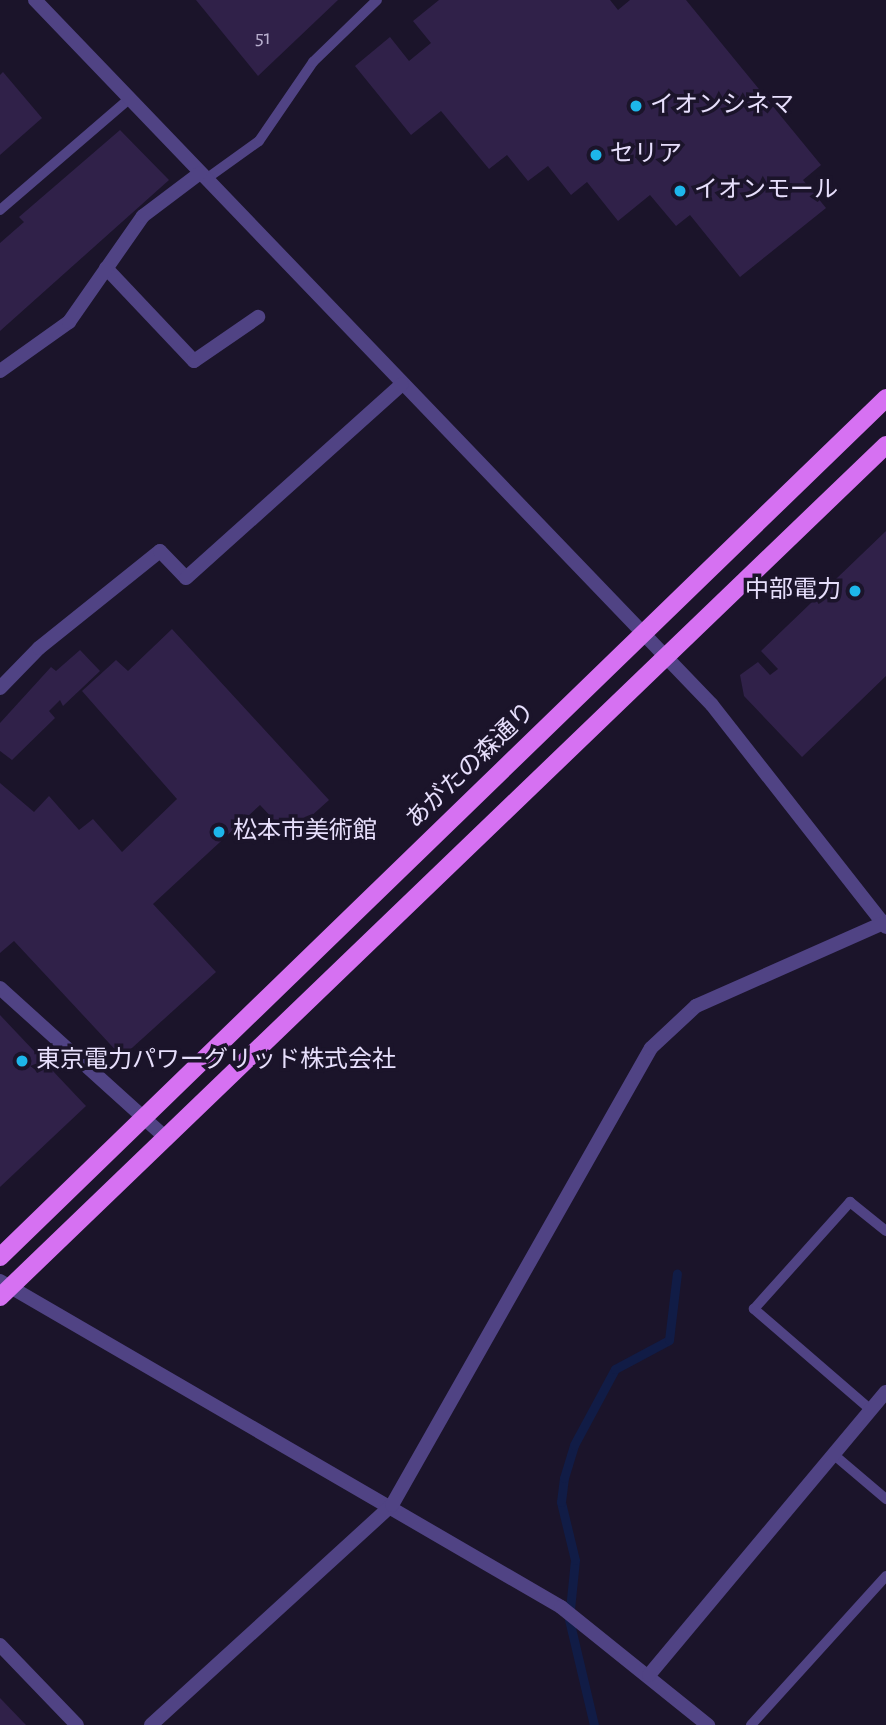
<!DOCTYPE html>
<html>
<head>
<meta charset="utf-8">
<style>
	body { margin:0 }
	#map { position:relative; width:886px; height:1725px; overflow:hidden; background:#1b142a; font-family:"Alegreya Sans","Noto Sans JP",sans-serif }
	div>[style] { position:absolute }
	.stream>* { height:9px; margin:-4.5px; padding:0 4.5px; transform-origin:4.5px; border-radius:4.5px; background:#111c46 }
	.building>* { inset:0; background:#302149 }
	.service>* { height:10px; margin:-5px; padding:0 5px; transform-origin:5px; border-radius:5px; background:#504384 }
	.minor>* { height:14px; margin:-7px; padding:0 7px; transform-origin:7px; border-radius:7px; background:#504384 }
	.primary>* { height:18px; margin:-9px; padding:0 9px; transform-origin:9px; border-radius:9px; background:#d671f2 }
	.dots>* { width:19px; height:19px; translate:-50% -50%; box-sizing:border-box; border:4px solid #1b142a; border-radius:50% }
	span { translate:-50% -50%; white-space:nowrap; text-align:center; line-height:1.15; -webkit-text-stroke:7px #1b142a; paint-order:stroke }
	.number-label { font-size:21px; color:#b9b0cf }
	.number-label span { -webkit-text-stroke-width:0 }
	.poi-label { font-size:24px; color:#e7dffc }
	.left { translate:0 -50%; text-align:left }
	.right { translate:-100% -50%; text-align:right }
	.street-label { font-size:24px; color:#e7dffc }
</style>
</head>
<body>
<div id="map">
	<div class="stream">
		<div style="left:594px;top:1725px;width:109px;rotate:-103.3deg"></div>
		<div style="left:569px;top:1619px;width:59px;rotate:-84.2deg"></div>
		<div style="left:575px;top:1560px;width:60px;rotate:-103.6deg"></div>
		<div style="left:561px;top:1502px;width:24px;rotate:-83deg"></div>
		<div style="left:564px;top:1478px;width:34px;rotate:-73deg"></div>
		<div style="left:574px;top:1445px;width:86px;rotate:-61.7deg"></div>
		<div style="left:615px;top:1369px;width:61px;rotate:-28.2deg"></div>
		<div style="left:669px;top:1340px;width:67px;rotate:-83.2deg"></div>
	</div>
	<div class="building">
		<div style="clip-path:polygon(196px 0,338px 0,258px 76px)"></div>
		<div style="clip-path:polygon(439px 0,610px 0,618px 10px,630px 0,686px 0,821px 165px,803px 180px,826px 208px,740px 277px,690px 215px,676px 226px,650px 195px,618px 221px,587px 182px,571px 195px,548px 166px,528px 181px,507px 155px,489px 169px,441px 111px,411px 135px,355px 66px,390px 37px,409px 61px,431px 43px,413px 21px)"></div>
		<div style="clip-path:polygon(3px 72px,42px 118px,0 155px,0 75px)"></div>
		<div style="clip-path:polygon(120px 130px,169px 180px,0 331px,0 243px,24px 222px,19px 217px)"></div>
		<div style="clip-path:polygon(886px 531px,886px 676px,802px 757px,744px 696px,740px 675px,758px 662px,770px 675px,778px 669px,761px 651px)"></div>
		<div style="clip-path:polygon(172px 629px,329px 800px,289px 836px,260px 805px,153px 904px,216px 972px,122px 1057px,14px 941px,0 953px,0 783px,34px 812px,49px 796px,79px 830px,93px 819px,122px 852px,177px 799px,82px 691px,116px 660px,128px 671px)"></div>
		<div style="clip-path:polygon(80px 650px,100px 671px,63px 706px,60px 700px,49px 711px,55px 718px,12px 760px,0 751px,0 723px,51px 667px,56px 671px)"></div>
		<div style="clip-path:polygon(0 1015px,86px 1106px,0 1187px)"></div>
		<div style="clip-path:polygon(0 1698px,26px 1725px,0 1725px)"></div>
	</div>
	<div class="service">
		<div style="left:206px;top:179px;width:65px;rotate:-35.6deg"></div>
		<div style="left:259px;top:141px;width:96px;rotate:-55.6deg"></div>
		<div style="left:313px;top:62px;width:89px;rotate:-44.1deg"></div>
		<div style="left:0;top:210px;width:170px;rotate:-40.7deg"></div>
		<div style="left:871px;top:1410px;width:155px;rotate:-139.2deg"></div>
		<div style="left:754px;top:1309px;width:144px;rotate:-48.1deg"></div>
		<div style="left:850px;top:1202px;width:46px;rotate:38.9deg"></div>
		<div style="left:833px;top:1454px;width:70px;rotate:40.3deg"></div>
		<div style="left:751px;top:1725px;width:201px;rotate:-47.8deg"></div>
	</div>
	<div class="minor">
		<div style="left:35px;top:0;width:977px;rotate:46.16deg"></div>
		<div style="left:712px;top:705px;width:282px;rotate:51.9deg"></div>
		<div style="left:106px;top:268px;width:128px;rotate:46.6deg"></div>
		<div style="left:194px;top:361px;width:78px;rotate:-34.5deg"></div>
		<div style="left:0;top:371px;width:85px;rotate:-35.4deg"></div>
		<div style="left:69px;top:322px;width:129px;rotate:-55.1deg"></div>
		<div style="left:143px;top:216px;width:71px;rotate:-37deg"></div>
		<div style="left:0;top:688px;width:56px;rotate:-45.7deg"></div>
		<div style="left:39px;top:648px;width:155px;rotate:-38.7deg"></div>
		<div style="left:160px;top:551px;width:37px;rotate:46deg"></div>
		<div style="left:186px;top:578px;width:290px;rotate:-41.9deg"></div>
		<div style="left:0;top:988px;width:224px;rotate:42.1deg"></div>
		<div style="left:0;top:1281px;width:649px;rotate:30.16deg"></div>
		<div style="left:561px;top:1607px;width:189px;rotate:38.8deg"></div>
		<div style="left:0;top:1645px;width:111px;rotate:46.1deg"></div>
		<div style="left:649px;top:1675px;width:369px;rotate:-50.1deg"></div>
		<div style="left:151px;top:1725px;width:326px;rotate:-42.4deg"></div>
		<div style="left:392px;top:1505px;width:525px;rotate:-60.46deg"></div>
		<div style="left:651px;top:1048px;width:62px;rotate:-43deg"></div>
		<div style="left:696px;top:1006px;width:208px;rotate:-23.9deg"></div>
	</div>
	<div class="primary">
		<div style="left:0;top:1257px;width:1234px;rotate:-44.11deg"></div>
		<div style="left:0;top:1297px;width:1229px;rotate:-43.88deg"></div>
	</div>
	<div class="dots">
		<div style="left:636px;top:106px;background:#1db6ea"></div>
		<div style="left:596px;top:155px;background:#1db6ea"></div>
		<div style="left:680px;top:191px;background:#1db6ea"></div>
		<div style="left:855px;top:591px;background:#1db6ea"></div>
		<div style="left:219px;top:832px;background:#1db6ea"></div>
		<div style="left:22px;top:1061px;background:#1db6ea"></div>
	</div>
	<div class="number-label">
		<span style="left:263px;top:38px">51</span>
	</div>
	<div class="poi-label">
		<span class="left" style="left:650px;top:106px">イオンシネマ</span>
		<span class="left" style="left:610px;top:155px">セリア</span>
		<span class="left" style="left:694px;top:191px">イオンモール</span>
		<span class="right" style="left:841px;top:591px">中部電力</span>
		<span class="left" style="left:233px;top:832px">松本市美術館</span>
		<span class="left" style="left:36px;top:1061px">東京電力パワーグリッド株式会社</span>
	</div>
	<div class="street-label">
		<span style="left:471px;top:766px;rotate:-44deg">あがたの森通り</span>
	</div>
</div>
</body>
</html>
